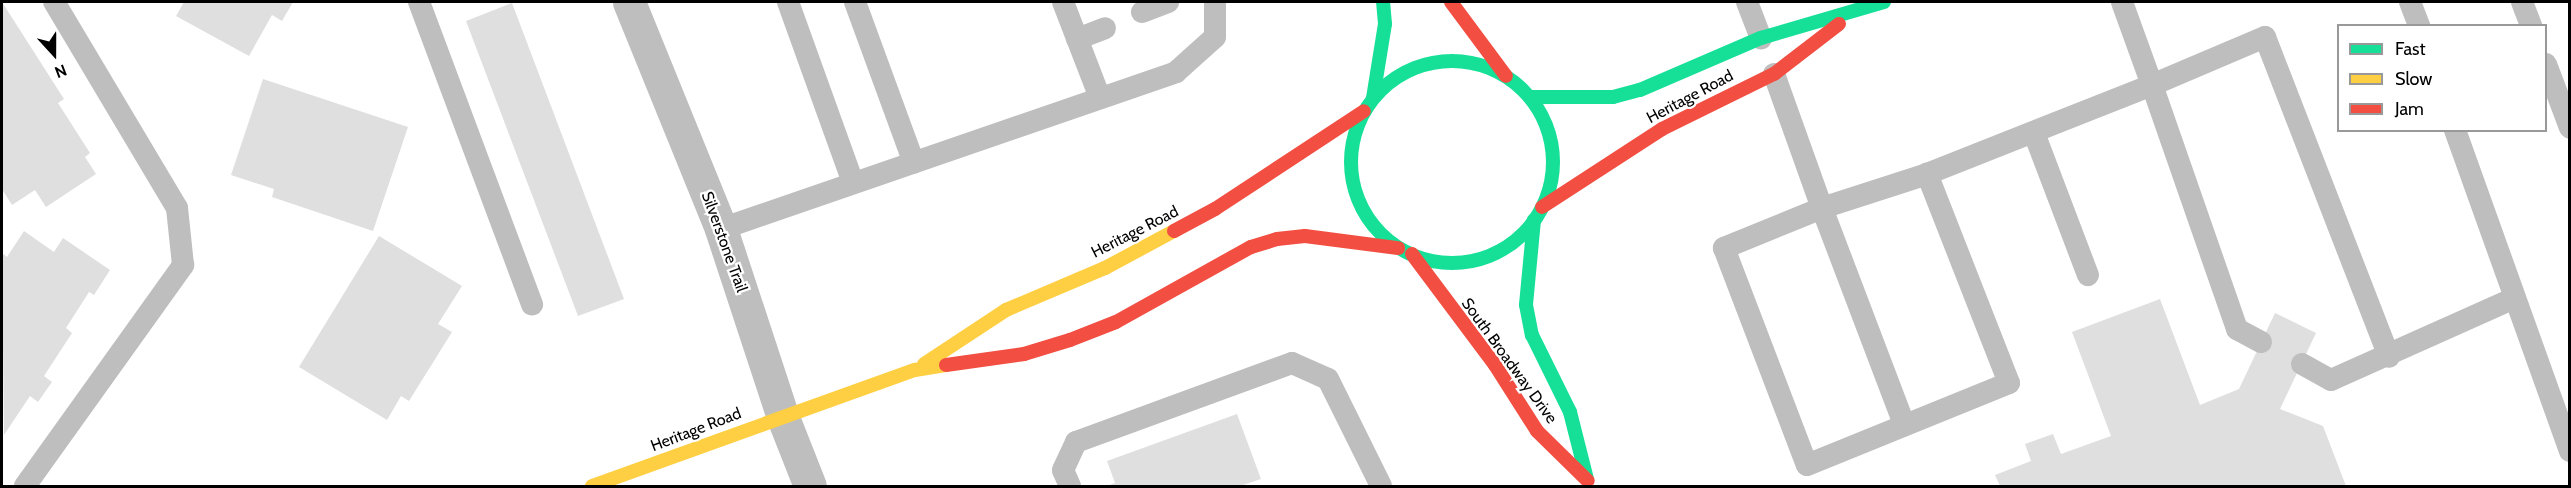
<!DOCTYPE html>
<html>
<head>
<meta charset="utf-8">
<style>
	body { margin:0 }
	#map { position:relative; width:2571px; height:488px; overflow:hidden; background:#fff; font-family:Cabin,sans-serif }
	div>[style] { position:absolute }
	.building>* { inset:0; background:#dfdfdf }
	.lane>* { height:22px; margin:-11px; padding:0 11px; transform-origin:11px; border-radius:11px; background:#bebebe }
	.street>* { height:33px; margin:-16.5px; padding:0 16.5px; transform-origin:16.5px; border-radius:16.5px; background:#bebebe }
	.fast>* { height:14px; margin:-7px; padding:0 7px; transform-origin:7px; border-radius:7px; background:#16e098 }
	.fast>.ring { margin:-7px; padding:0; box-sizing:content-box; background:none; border:14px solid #16e098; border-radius:50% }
	.slow>* { height:14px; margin:-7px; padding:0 7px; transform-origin:7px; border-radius:7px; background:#ffcf43 }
	.jam>* { height:14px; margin:-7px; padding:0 7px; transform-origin:7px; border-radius:7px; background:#f24e42 }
	span { translate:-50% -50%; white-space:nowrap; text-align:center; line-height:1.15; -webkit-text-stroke:4.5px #fff; paint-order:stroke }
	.street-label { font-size:16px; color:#000 }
	.frame { position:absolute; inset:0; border:3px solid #000; pointer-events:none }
	.legend { position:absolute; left:2337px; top:24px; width:210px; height:108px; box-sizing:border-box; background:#fff; border:2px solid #999; margin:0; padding:8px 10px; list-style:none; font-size:18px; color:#000 }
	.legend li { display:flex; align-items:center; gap:12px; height:30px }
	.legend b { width:30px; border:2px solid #999 }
	.north { position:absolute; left:24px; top:24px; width:60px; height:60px; -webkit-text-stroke:4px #fff; paint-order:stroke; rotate:159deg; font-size:16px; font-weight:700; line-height:24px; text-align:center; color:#000 }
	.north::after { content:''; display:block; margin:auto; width:21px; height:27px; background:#000; clip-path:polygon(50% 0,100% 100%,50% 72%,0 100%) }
</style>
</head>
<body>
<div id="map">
	<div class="building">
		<div style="clip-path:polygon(2px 2px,64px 99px,58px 103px,90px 153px,85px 157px,96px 174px,46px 207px,35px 190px,12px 205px,2px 189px)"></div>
		<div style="clip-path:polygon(184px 2px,293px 2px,282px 21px,272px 15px,249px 56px,176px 16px)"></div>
		<div style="clip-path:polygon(512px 3px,624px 299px,578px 316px,466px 21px)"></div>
		<div style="clip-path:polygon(263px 79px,408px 127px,373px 231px,272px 197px,274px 189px,231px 175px)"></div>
		<div style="clip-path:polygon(24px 231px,54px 252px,63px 238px,110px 270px,94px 295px,89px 292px,66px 328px,72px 333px,44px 376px,52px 382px,38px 402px,30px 396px,4px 435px,2px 253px,7px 257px)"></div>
		<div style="clip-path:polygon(379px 236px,462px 286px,438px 324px,452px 332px,409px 401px,401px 396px,387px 420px,299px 367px)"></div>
		<div style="clip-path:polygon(2160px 299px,2200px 405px,2239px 389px,2275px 313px,2316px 333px,2280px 409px,2323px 426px,2346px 486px,2000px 486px,1995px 475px,2031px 461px,2025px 444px,2053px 434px,2061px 454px,2111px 436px,2072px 332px)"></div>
		<div style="clip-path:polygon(1237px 414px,1261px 479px,1240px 486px,1107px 486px,1115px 483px,1107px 461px)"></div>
	</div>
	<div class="lane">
		<div style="left:419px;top:2px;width:323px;rotate:69.5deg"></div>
		<div style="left:788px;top:2px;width:192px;rotate:70.2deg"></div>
		<div style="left:855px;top:2px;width:171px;rotate:69.9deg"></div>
		<div style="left:1063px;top:2px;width:103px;rotate:68.9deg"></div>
		<div style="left:1747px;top:2px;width:39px;rotate:69deg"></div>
		<div style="left:2410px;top:2px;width:26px;rotate:69deg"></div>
		<div style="left:2522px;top:2px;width:26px;rotate:69deg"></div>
		<div style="left:1142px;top:12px;width:28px;rotate:-21deg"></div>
		<div style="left:1077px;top:39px;width:30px;rotate:-21deg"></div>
		<div style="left:2546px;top:64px;width:68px;rotate:69.4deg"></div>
		<div style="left:1774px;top:74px;width:142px;rotate:70.3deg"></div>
		<div style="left:1822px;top:208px;width:110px;rotate:-17.9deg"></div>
		<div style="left:1927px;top:174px;width:242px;rotate:-21.6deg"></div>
		<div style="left:2152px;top:85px;width:88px;rotate:-109.9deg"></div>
		<div style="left:2455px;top:130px;width:341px;rotate:70.3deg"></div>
		<div style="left:2034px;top:133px;width:152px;rotate:69.2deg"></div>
		<div style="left:721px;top:229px;width:481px;rotate:-19deg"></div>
		<div style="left:1176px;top:72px;width:52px;rotate:-41.9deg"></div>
		<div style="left:1215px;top:37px;width:35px;rotate:-90deg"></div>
		<div style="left:2261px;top:342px;width:27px;rotate:-152deg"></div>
		<div style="left:2237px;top:329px;width:258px;rotate:-109.2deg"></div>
		<div style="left:2152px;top:85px;width:123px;rotate:-23deg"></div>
		<div style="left:2265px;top:37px;width:343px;rotate:68.8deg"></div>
		<div style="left:2302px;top:364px;width:33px;rotate:29deg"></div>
		<div style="left:2331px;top:380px;width:201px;rotate:-24.1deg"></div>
		<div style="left:1904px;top:424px;width:231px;rotate:-110.8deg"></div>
		<div style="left:1822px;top:208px;width:106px;rotate:157.8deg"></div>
		<div style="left:1724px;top:248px;width:232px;rotate:69.1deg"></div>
		<div style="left:1807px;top:465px;width:218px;rotate:-22.1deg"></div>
		<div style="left:2009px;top:383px;width:225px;rotate:-111.4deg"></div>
		<div style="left:25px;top:486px;width:272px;rotate:-54.4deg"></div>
		<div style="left:183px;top:265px;width:57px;rotate:-96deg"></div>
		<div style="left:177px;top:208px;width:240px;rotate:-120.8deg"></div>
		<div style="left:1070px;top:486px;width:17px;rotate:-114deg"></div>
		<div style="left:1063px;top:470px;width:31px;rotate:-65deg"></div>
		<div style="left:1076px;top:442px;width:230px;rotate:-20.1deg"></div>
		<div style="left:1292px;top:363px;width:39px;rotate:24deg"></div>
		<div style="left:1328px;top:379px;width:119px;rotate:63.6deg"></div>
	</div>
	<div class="street">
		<div style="left:629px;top:2px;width:245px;rotate:67.9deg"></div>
		<div style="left:721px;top:229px;width:196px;rotate:71.8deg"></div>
		<div style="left:782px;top:415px;width:76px;rotate:68.5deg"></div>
	</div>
	<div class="fast">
		<div class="ring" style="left:1351px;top:61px;width:188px;height:188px"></div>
		<div style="left:1530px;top:97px;width:83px"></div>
		<div style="left:1613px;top:97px;width:28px;rotate:-15deg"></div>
		<div style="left:1640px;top:90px;width:132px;rotate:-23.3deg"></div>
		<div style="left:1761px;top:38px;width:128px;rotate:-16.3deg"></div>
		<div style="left:1373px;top:98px;width:75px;rotate:-80.8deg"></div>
		<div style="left:1385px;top:24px;width:22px;rotate:-95deg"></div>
		<div style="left:1534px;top:220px;width:85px;rotate:95.4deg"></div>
		<div style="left:1526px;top:305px;width:31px;rotate:79deg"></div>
		<div style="left:1532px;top:335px;width:86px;rotate:63.7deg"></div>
		<div style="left:1570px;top:412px;width:69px;rotate:75.8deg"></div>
	</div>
	<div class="slow">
		<div style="left:924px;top:364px;width:98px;rotate:-33.4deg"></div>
		<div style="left:1006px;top:310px;width:108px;rotate:-23deg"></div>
		<div style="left:1105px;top:268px;width:78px;rotate:-28.2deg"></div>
		<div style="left:592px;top:486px;width:343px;rotate:-19.8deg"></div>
		<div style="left:915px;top:370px;width:31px;rotate:-9deg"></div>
	</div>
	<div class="jam">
		<div style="left:1451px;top:2px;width:92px;rotate:53.4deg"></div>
		<div style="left:1542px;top:207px;width:143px;rotate:-33deg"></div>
		<div style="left:1662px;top:129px;width:125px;rotate:-26.2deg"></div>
		<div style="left:1774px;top:74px;width:82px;rotate:-37.6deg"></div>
		<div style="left:1174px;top:231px;width:47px;rotate:-28.2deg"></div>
		<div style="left:1215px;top:209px;width:178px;rotate:-33.3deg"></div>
		<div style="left:1412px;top:254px;width:139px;rotate:53.2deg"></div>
		<div style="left:1495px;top:365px;width:78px;rotate:57.5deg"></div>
		<div style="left:1537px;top:431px;width:71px;rotate:44.4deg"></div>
		<div style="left:946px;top:365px;width:79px;rotate:-8deg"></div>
		<div style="left:1024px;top:354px;width:48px;rotate:-16.9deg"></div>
		<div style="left:1070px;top:340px;width:49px;rotate:-21.4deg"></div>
		<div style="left:1116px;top:322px;width:154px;rotate:-29.1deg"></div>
		<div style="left:1251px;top:247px;width:27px;rotate:-17deg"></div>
		<div style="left:1277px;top:239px;width:28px;rotate:-6deg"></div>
		<div style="left:1305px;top:236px;width:94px;rotate:7.4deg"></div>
	</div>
	<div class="street-label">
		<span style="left:1690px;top:97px;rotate:-28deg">Heritage Road</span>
		<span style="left:1135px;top:232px;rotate:-27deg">Heritage Road</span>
		<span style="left:724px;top:242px;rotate:70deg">Silverstone Trail</span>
		<span style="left:1509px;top:361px;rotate:54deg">South Broadway Drive</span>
		<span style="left:696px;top:430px;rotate:-21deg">Heritage Road</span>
	</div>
	<div class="frame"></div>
	<ul class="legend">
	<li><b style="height:8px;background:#16e098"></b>Fast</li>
	<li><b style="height:8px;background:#ffcf43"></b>Slow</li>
	<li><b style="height:8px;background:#f24e42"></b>Jam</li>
	</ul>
	<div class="north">N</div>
</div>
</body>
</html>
